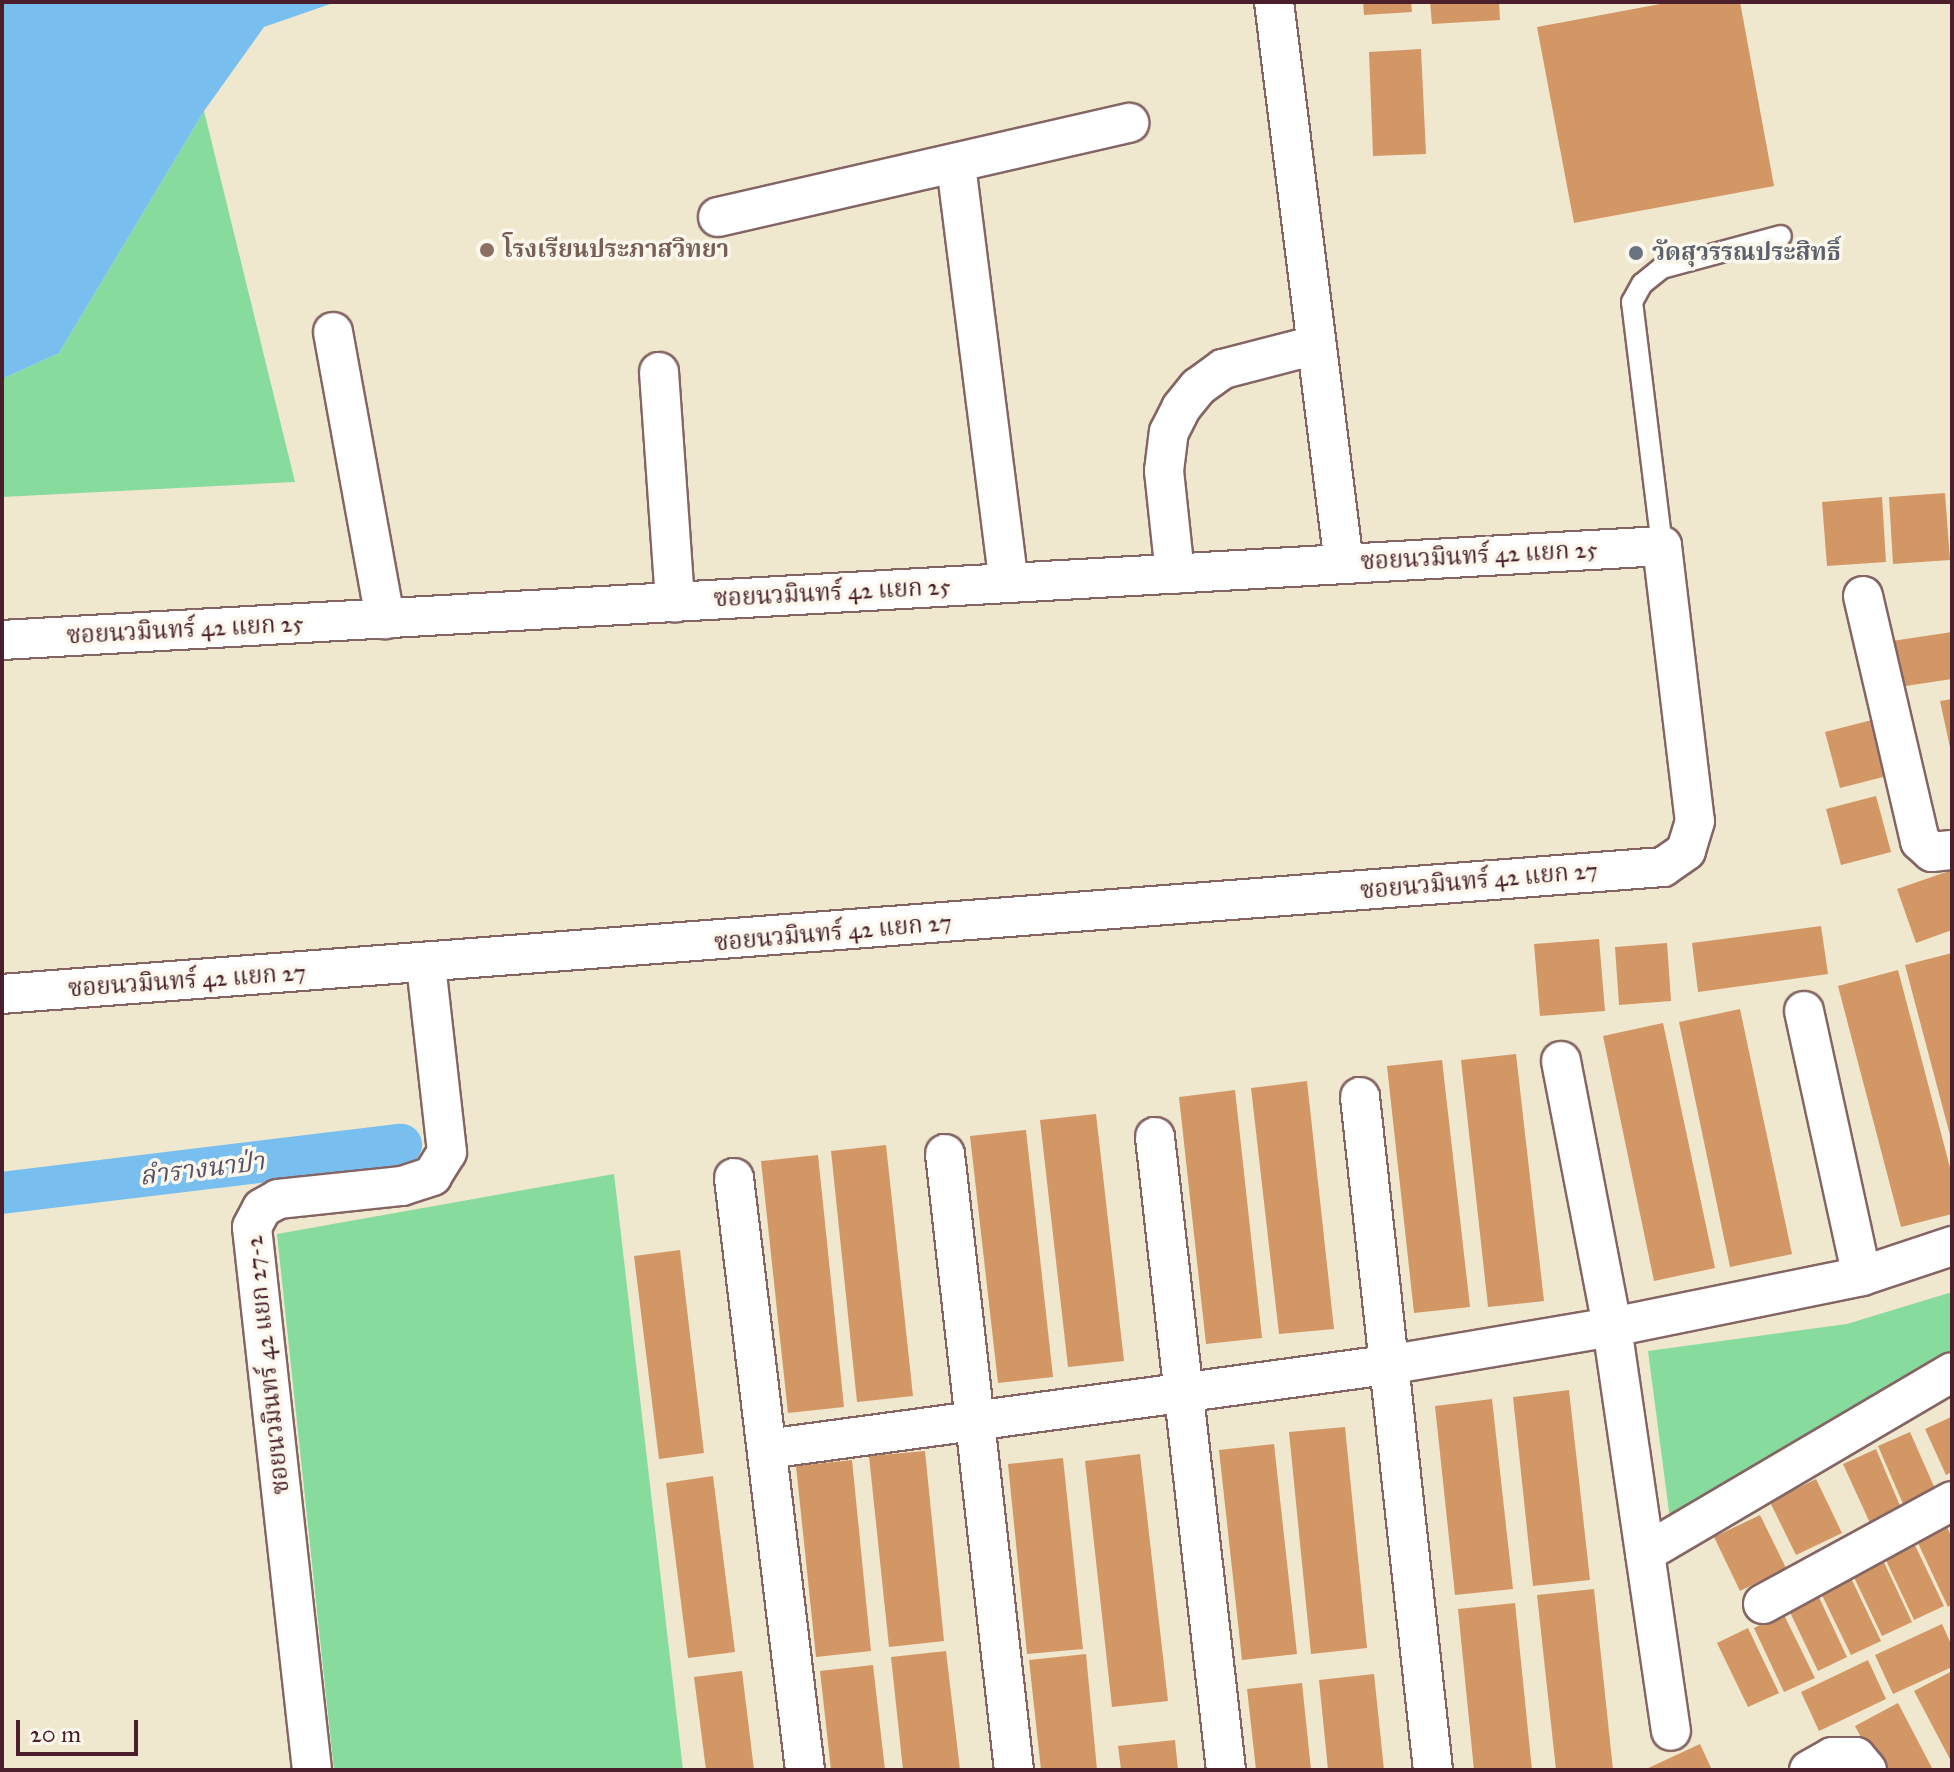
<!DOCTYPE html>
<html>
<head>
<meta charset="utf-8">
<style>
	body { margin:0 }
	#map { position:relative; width:1954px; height:1772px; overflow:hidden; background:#f0e8ce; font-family:"IM FELL Great Primer","Noto Serif Thai",serif }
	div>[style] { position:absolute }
	.green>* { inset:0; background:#86db9d }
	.water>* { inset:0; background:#78bff0 }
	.canal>* { height:42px; margin:-21px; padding:0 21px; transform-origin:21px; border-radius:21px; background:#78bff0 }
	.building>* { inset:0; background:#d29765 }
	.roads { filter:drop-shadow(2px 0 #846564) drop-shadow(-2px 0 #846564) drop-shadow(0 2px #846564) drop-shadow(0 -2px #846564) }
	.lane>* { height:20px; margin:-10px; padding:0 10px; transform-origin:10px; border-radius:10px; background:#fff }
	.street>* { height:38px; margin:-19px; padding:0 19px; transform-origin:19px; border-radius:19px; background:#fff }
	.dots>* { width:22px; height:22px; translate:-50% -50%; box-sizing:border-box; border:4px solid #fbf7ec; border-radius:50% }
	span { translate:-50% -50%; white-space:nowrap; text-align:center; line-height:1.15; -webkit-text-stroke:7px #fbf7ec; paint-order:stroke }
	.education-label { font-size:24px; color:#785e54; font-weight:700 }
	.left { translate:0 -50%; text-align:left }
	.worship-label { font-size:24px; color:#5b616d; font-weight:700 }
	.street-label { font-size:24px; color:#4a1f2b }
	.water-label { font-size:26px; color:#584f66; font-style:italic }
	.frame { position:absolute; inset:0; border:4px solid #4a1f2b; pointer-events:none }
	.scale { position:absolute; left:16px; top:1720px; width:122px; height:36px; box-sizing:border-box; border:4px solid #4a1f2b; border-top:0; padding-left:10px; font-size:24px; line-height:28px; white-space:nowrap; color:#4a1f2b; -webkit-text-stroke:6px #fbf7ec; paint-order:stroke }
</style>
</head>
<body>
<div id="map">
	<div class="green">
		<div style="clip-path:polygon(204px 111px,295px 482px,2px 497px,2px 379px,59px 353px)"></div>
		<div style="clip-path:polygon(614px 1174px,683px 1770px,334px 1770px,277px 1234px)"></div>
		<div style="clip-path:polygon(1952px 1292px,1952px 1351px,1671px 1527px,1648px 1351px,1847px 1324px)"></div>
	</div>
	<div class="water">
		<div style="clip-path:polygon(2px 2px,336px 2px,264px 27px,204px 111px,59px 353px,2px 379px)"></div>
	</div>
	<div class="canal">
		<div style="left:2px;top:1193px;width:402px;rotate:-6.9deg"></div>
	</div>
	<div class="building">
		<div style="clip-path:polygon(1363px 2px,1411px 2px,1412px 12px,1364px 15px)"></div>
		<div style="clip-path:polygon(1430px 2px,1499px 2px,1500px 20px,1432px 24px)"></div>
		<div style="clip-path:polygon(1671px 2px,1740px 2px,1774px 186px,1574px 223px,1537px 27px)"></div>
		<div style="clip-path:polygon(1421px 49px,1426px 154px,1373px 156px,1369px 52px)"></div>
		<div style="clip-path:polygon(1945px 493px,1950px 560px,1893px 564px,1889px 497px)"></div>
		<div style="clip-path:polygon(1882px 497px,1886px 562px,1827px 566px,1822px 502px)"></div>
		<div style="clip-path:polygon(1952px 632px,1952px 679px,1899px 687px,1892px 641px)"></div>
		<div style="clip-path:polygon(1952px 699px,1952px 752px,1951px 752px,1940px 701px)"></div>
		<div style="clip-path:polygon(1876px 719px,1891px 775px,1840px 788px,1825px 732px)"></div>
		<div style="clip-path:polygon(1876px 796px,1891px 852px,1841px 865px,1826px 809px)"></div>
		<div style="clip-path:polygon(1952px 870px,1952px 930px,1916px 943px,1897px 889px)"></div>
		<div style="clip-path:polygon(1821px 926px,1828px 974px,1698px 992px,1692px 943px)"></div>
		<div style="clip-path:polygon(1599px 939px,1605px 1011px,1540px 1016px,1534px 944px)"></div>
		<div style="clip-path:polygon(1667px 943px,1671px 1001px,1619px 1005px,1615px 947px)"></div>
		<div style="clip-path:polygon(1952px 953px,1952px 1139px,1951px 1139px,1905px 965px)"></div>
		<div style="clip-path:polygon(1898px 970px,1952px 1175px,1952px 1214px,1901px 1227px,1838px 986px)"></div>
		<div style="clip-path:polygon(1740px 1009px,1792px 1254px,1730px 1267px,1679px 1022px)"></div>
		<div style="clip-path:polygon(1663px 1023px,1715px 1268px,1654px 1281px,1603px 1036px)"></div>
		<div style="clip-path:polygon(1516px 1054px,1544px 1301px,1488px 1307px,1461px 1060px)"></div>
		<div style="clip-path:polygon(1442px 1060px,1470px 1307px,1414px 1313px,1387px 1066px)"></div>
		<div style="clip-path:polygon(1307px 1081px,1334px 1329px,1279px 1334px,1251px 1088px)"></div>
		<div style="clip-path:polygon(1235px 1090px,1262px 1338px,1206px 1344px,1179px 1097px)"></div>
		<div style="clip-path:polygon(1096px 1114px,1124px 1361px,1068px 1367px,1040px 1120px)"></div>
		<div style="clip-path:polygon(1026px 1130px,1053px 1377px,998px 1383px,970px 1136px)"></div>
		<div style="clip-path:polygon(886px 1145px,913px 1396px,857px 1402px,831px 1151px)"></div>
		<div style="clip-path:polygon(818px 1155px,844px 1407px,788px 1413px,761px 1161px)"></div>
		<div style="clip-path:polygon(680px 1250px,704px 1453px,659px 1459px,634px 1256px)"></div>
		<div style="clip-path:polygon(1569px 1390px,1590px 1580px,1533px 1586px,1513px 1397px)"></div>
		<div style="clip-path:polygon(1492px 1399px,1513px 1589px,1455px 1595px,1435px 1406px)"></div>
		<div style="clip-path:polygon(1951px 1417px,1952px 1472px,1946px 1475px,1925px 1429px)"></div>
		<div style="clip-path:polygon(1345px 1427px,1367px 1648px,1311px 1654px,1289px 1432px)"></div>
		<div style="clip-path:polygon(1910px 1432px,1936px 1491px,1904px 1506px,1878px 1446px)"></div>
		<div style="clip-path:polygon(1274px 1444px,1297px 1654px,1242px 1660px,1219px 1450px)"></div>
		<div style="clip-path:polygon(1876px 1449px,1901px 1508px,1870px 1523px,1843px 1464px)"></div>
		<div style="clip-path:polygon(925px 1451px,944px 1641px,889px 1647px,869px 1456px)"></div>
		<div style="clip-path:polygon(1140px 1454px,1168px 1701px,1112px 1707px,1085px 1461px)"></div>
		<div style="clip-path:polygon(1063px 1458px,1083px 1649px,1027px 1654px,1008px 1464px)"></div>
		<div style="clip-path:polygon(852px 1460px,871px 1651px,816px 1657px,796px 1466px)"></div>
		<div style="clip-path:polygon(713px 1476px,735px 1652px,688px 1658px,666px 1483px)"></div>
		<div style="clip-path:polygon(1816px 1479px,1842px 1533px,1796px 1555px,1770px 1502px)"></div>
		<div style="clip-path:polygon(1760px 1515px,1786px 1568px,1740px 1591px,1714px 1537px)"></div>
		<div style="clip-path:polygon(1947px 1527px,1952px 1538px,1952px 1604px,1948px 1607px,1917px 1541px)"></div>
		<div style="clip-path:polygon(1913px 1541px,1944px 1606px,1914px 1620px,1884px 1556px)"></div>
		<div style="clip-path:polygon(1881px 1556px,1912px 1622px,1882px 1636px,1851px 1571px)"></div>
		<div style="clip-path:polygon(1850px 1576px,1881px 1641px,1851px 1655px,1820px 1591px)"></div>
		<div style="clip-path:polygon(1594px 1589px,1613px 1770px,1556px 1770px,1537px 1595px)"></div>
		<div style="clip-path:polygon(1816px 1591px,1847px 1657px,1818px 1671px,1787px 1606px)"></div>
		<div style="clip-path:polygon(1515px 1603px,1532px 1770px,1474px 1770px,1458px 1609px)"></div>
		<div style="clip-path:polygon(1783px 1613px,1815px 1678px,1784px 1692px,1754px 1628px)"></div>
		<div style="clip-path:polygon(1942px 1624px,1952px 1646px,1952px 1667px,1893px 1694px,1875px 1655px)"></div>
		<div style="clip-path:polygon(1748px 1628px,1779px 1693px,1748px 1707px,1717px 1643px)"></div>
		<div style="clip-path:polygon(946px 1651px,960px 1770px,903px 1770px,891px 1657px)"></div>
		<div style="clip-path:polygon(1086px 1654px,1097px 1770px,1041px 1770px,1029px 1660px)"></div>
		<div style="clip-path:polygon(1868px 1660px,1886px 1699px,1819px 1731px,1801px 1692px)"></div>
		<div style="clip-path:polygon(873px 1665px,885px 1770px,831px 1770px,820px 1671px)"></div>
		<div style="clip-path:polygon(742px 1671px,754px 1770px,706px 1770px,694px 1677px)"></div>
		<div style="clip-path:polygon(1952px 1671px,1952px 1763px,1914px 1691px)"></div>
		<div style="clip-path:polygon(1374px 1674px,1384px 1770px,1328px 1770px,1319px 1680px)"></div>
		<div style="clip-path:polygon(1302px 1683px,1311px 1770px,1256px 1770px,1247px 1689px)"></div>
		<div style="clip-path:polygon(1898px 1703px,1933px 1770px,1878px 1770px,1855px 1726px)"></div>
		<div style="clip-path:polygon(1175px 1740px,1178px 1770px,1121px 1770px,1118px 1746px)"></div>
		<div style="clip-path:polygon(1700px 1744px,1712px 1770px,1644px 1770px)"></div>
	</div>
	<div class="roads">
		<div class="lane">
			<div style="left:1662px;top:546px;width:246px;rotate:-97deg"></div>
			<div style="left:1632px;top:302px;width:21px;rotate:-61deg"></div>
			<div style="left:1642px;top:284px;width:26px;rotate:-39deg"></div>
			<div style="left:1662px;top:268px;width:123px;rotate:-15.1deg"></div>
		</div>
		<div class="street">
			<div style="left:1274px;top:2px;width:566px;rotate:82.9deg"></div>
			<div style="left:956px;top:165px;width:421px;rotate:82.8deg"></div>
			<div style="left:718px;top:217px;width:422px;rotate:-12.9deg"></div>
			<div style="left:333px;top:332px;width:292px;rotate:79.7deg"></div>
			<div style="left:659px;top:372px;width:231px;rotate:86deg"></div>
			<div style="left:1175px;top:574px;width:104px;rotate:-96.1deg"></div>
			<div style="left:1164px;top:471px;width:39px;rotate:-83deg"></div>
			<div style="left:1169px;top:432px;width:27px;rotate:-63deg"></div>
			<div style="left:1181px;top:408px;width:27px;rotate:-51deg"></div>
			<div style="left:1198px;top:387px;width:31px;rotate:-36deg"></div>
			<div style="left:1223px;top:369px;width:96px;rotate:-14.5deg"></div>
			<div style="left:1863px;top:596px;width:252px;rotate:76.9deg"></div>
			<div style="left:1920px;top:841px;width:16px;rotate:43deg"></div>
			<div style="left:1932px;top:852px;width:20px;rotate:-6deg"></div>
			<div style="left:2px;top:640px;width:1663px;rotate:-3.24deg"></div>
			<div style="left:1662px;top:546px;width:277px;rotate:83.2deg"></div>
			<div style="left:1695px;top:821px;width:31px;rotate:107deg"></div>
			<div style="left:1686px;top:851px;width:28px;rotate:145deg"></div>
			<div style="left:1663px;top:867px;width:1666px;rotate:175.63deg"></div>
			<div style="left:1804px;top:1011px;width:271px;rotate:77.7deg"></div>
			<div style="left:1561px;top:1061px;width:271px;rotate:79.1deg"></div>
			<div style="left:1612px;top:1327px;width:408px;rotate:81.7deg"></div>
			<div style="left:1360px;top:1097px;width:677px;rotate:83.81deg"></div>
			<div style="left:1155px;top:1137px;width:637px;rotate:83.6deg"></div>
			<div style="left:945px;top:1154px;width:620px;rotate:83.61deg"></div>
			<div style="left:734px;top:1178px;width:596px;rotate:83.16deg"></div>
			<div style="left:767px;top:1449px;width:626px;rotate:-7.72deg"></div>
			<div style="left:1387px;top:1365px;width:228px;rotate:-9.6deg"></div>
			<div style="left:1612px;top:1327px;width:255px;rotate:-11.5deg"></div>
			<div style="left:1862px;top:1276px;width:95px;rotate:-18.4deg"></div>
			<div style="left:1645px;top:1553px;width:356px;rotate:-30.5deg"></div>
			<div style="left:1763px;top:1604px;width:215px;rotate:-28.6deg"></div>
			<div style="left:312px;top:1770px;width:546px;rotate:-96.31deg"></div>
			<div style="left:252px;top:1227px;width:21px;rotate:-62deg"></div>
			<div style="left:262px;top:1208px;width:18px;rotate:-29deg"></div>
			<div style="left:278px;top:1199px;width:125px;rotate:-6deg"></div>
			<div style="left:402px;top:1186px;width:32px;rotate:-18deg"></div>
			<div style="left:432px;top:1176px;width:28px;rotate:-58deg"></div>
			<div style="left:447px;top:1152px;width:188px;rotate:-96.4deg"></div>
			<div style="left:1809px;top:1770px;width:26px;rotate:-29deg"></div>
			<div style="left:1832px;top:1757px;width:24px"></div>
			<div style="left:1856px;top:1757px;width:17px;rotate:50deg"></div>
		</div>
	</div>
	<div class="dots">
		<div style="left:487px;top:250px;background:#8d6e63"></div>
		<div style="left:1636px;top:253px;background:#6b7280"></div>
	</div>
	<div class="education-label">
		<span class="left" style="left:503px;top:250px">โรงเรียนประภาสวิทยา</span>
	</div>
	<div class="worship-label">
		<span class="left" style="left:1652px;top:253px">วัดสุวรรณประสิทธิ์</span>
	</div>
	<div class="street-label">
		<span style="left:1479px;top:556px;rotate:-3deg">ซอยนวมินทร์ 42 แยก 25</span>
		<span style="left:832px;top:593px;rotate:-3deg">ซอยนวมินทร์ 42 แยก 25</span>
		<span style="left:185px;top:630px;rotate:-3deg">ซอยนวมินทร์ 42 แยก 25</span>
		<span style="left:1479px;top:881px;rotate:-5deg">ซอยนวมินทร์ 42 แยก 27</span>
		<span style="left:833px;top:933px;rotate:-5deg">ซอยนวมินทร์ 42 แยก 27</span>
		<span style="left:187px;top:981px;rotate:-4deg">ซอยนวมินทร์ 42 แยก 27</span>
		<span style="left:268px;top:1365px;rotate:-96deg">ซอยนวมินทร์ 42 แยก 27-2</span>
	</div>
	<div class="water-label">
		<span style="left:202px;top:1169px;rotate:-7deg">ลำรางนาป่า</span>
	</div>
	<div class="frame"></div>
	<div class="scale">20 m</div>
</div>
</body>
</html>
